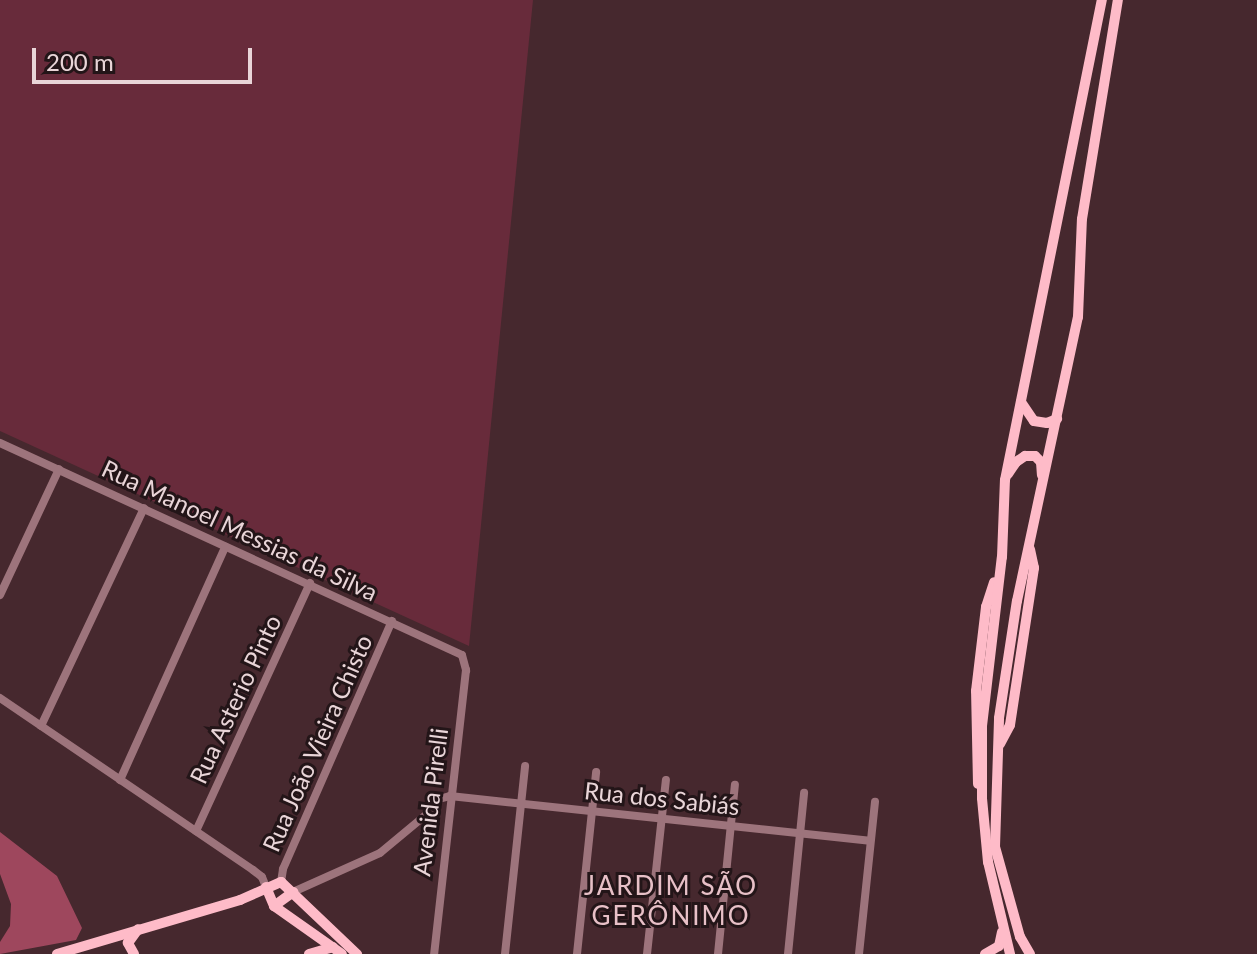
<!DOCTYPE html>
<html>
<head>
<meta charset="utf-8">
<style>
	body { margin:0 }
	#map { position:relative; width:1257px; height:954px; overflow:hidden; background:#46282e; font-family:Lato,sans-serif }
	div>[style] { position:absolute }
	.green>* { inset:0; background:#682b3b }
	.forest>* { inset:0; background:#9e475d }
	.minor>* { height:8px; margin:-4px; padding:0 4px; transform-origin:4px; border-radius:4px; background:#9d747c }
	.major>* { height:10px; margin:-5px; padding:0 5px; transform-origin:5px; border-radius:5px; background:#febbc8 }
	span { translate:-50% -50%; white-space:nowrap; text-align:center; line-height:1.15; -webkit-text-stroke:6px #231518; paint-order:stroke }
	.street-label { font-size:24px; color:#e9d5d8 }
	.neighbourhood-label { font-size:26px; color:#e7c0c7; letter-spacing:2px }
	.scale { position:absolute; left:32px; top:48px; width:220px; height:36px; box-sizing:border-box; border:4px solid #e9d5d8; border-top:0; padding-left:10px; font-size:24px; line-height:28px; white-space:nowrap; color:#e9d5d8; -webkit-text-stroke:6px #231518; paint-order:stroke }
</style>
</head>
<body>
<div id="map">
	<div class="green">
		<div style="clip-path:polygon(0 0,533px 0,469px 646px,0 431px)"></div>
	</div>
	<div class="forest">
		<div style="clip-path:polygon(0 832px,57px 876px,82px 928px,76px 940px,0 954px,0 942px,10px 926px,11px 904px,0 874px)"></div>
	</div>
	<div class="minor">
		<div style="left:0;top:443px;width:508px;rotate:24.65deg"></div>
		<div style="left:462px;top:655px;width:16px;rotate:75deg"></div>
		<div style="left:466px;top:670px;width:286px;rotate:96.4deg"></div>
		<div style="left:0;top:595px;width:139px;rotate:-64.9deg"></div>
		<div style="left:0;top:698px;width:306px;rotate:34.2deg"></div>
		<div style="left:253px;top:870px;width:11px;rotate:38deg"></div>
		<div style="left:262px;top:877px;width:11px;rotate:68deg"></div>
		<div style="left:41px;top:726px;width:241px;rotate:-64.7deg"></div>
		<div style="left:120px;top:780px;width:256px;rotate:-65.7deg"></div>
		<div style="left:196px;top:831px;width:273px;rotate:-65.3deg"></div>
		<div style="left:281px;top:882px;width:13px;rotate:-81deg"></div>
		<div style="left:283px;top:869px;width:271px;rotate:-66.3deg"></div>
		<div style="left:293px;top:892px;width:95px;rotate:-24.1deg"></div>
		<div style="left:380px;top:853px;width:61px;rotate:-39.7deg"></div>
		<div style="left:427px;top:814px;width:19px;rotate:-51deg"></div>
		<div style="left:439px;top:799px;width:11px;rotate:-15deg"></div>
		<div style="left:450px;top:796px;width:422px;rotate:6.1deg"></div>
		<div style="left:505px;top:954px;width:189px;rotate:-83.9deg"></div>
		<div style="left:577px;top:954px;width:183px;rotate:-84deg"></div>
		<div style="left:647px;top:954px;width:175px;rotate:-83.8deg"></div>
		<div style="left:718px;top:954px;width:170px;rotate:-84.3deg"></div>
		<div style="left:788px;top:954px;width:162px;rotate:-84.3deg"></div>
		<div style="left:859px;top:954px;width:153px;rotate:-84deg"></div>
	</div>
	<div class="major">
		<div style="left:1021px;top:402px;width:23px;rotate:56deg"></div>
		<div style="left:1034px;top:421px;width:13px;rotate:9deg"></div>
		<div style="left:1047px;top:423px;width:11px;rotate:-22deg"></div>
		<div style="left:1008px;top:474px;width:14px;rotate:-56deg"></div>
		<div style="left:1016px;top:462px;width:11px;rotate:-34deg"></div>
		<div style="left:1025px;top:456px;width:10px"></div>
		<div style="left:1035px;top:456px;width:8px;rotate:45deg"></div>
		<div style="left:1041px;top:462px;width:13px;rotate:86deg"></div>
		<div style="left:1000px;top:744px;width:21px;rotate:-62deg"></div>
		<div style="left:1010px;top:725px;width:159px;rotate:-81.3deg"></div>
		<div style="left:1034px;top:568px;width:19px;rotate:-102deg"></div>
		<div style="left:978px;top:784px;width:93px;rotate:-91.2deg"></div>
		<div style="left:976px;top:691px;width:85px;rotate:-83.2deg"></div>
		<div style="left:986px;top:607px;width:26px;rotate:-72deg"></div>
		<div style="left:266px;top:887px;width:21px;rotate:67deg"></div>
		<div style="left:274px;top:906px;width:83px;rotate:35.2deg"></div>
		<div style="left:274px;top:906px;width:24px;rotate:-36deg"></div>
		<div style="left:57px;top:954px;width:191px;rotate:-16.4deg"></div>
		<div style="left:240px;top:900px;width:45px;rotate:-23.7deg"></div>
		<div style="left:281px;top:882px;width:105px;rotate:43.5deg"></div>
		<div style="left:134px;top:954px;width:13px;rotate:-119deg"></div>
		<div style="left:128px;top:943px;width:17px;rotate:-54deg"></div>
		<div style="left:309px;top:954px;width:25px;rotate:-16deg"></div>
		<div style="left:985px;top:954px;width:16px;rotate:-30deg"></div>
		<div style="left:999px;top:946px;width:14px;rotate:-78deg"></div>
		<div style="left:1010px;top:954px;width:95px;rotate:-103.4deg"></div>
		<div style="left:988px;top:862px;width:64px;rotate:-95.4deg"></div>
		<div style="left:982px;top:798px;width:72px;rotate:-90deg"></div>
		<div style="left:982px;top:726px;width:170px;rotate:-83.3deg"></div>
		<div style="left:1002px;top:557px;width:77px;rotate:-87.8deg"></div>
		<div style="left:1005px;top:480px;width:490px;rotate:-78.6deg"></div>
		<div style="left:1030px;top:954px;width:20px;rotate:-120deg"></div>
		<div style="left:1020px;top:937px;width:93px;rotate:-105.5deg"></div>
		<div style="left:995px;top:847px;width:129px;rotate:-88.2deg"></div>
		<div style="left:999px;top:718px;width:118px;rotate:-81.3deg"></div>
		<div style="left:1017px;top:601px;width:290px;rotate:-77.9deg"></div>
		<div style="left:1078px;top:317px;width:98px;rotate:-87.7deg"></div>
		<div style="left:1082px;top:219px;width:222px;rotate:-80.7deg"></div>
	</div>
	<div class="street-label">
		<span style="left:240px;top:530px;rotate:25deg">Rua Manoel Messias da Silva</span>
		<span style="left:235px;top:699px;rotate:-65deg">Rua Asterio Pinto</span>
		<span style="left:317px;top:743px;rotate:-66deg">Rua João Vieira Chisto</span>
		<span style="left:662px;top:798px;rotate:6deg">Rua dos Sabiás</span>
		<span style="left:430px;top:802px;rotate:-83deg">Avenida Pirelli</span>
	</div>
	<div class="neighbourhood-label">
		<span style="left:671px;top:901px">JARDIM SÃO<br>GERÔNIMO</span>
	</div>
	<div class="scale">200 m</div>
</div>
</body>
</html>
